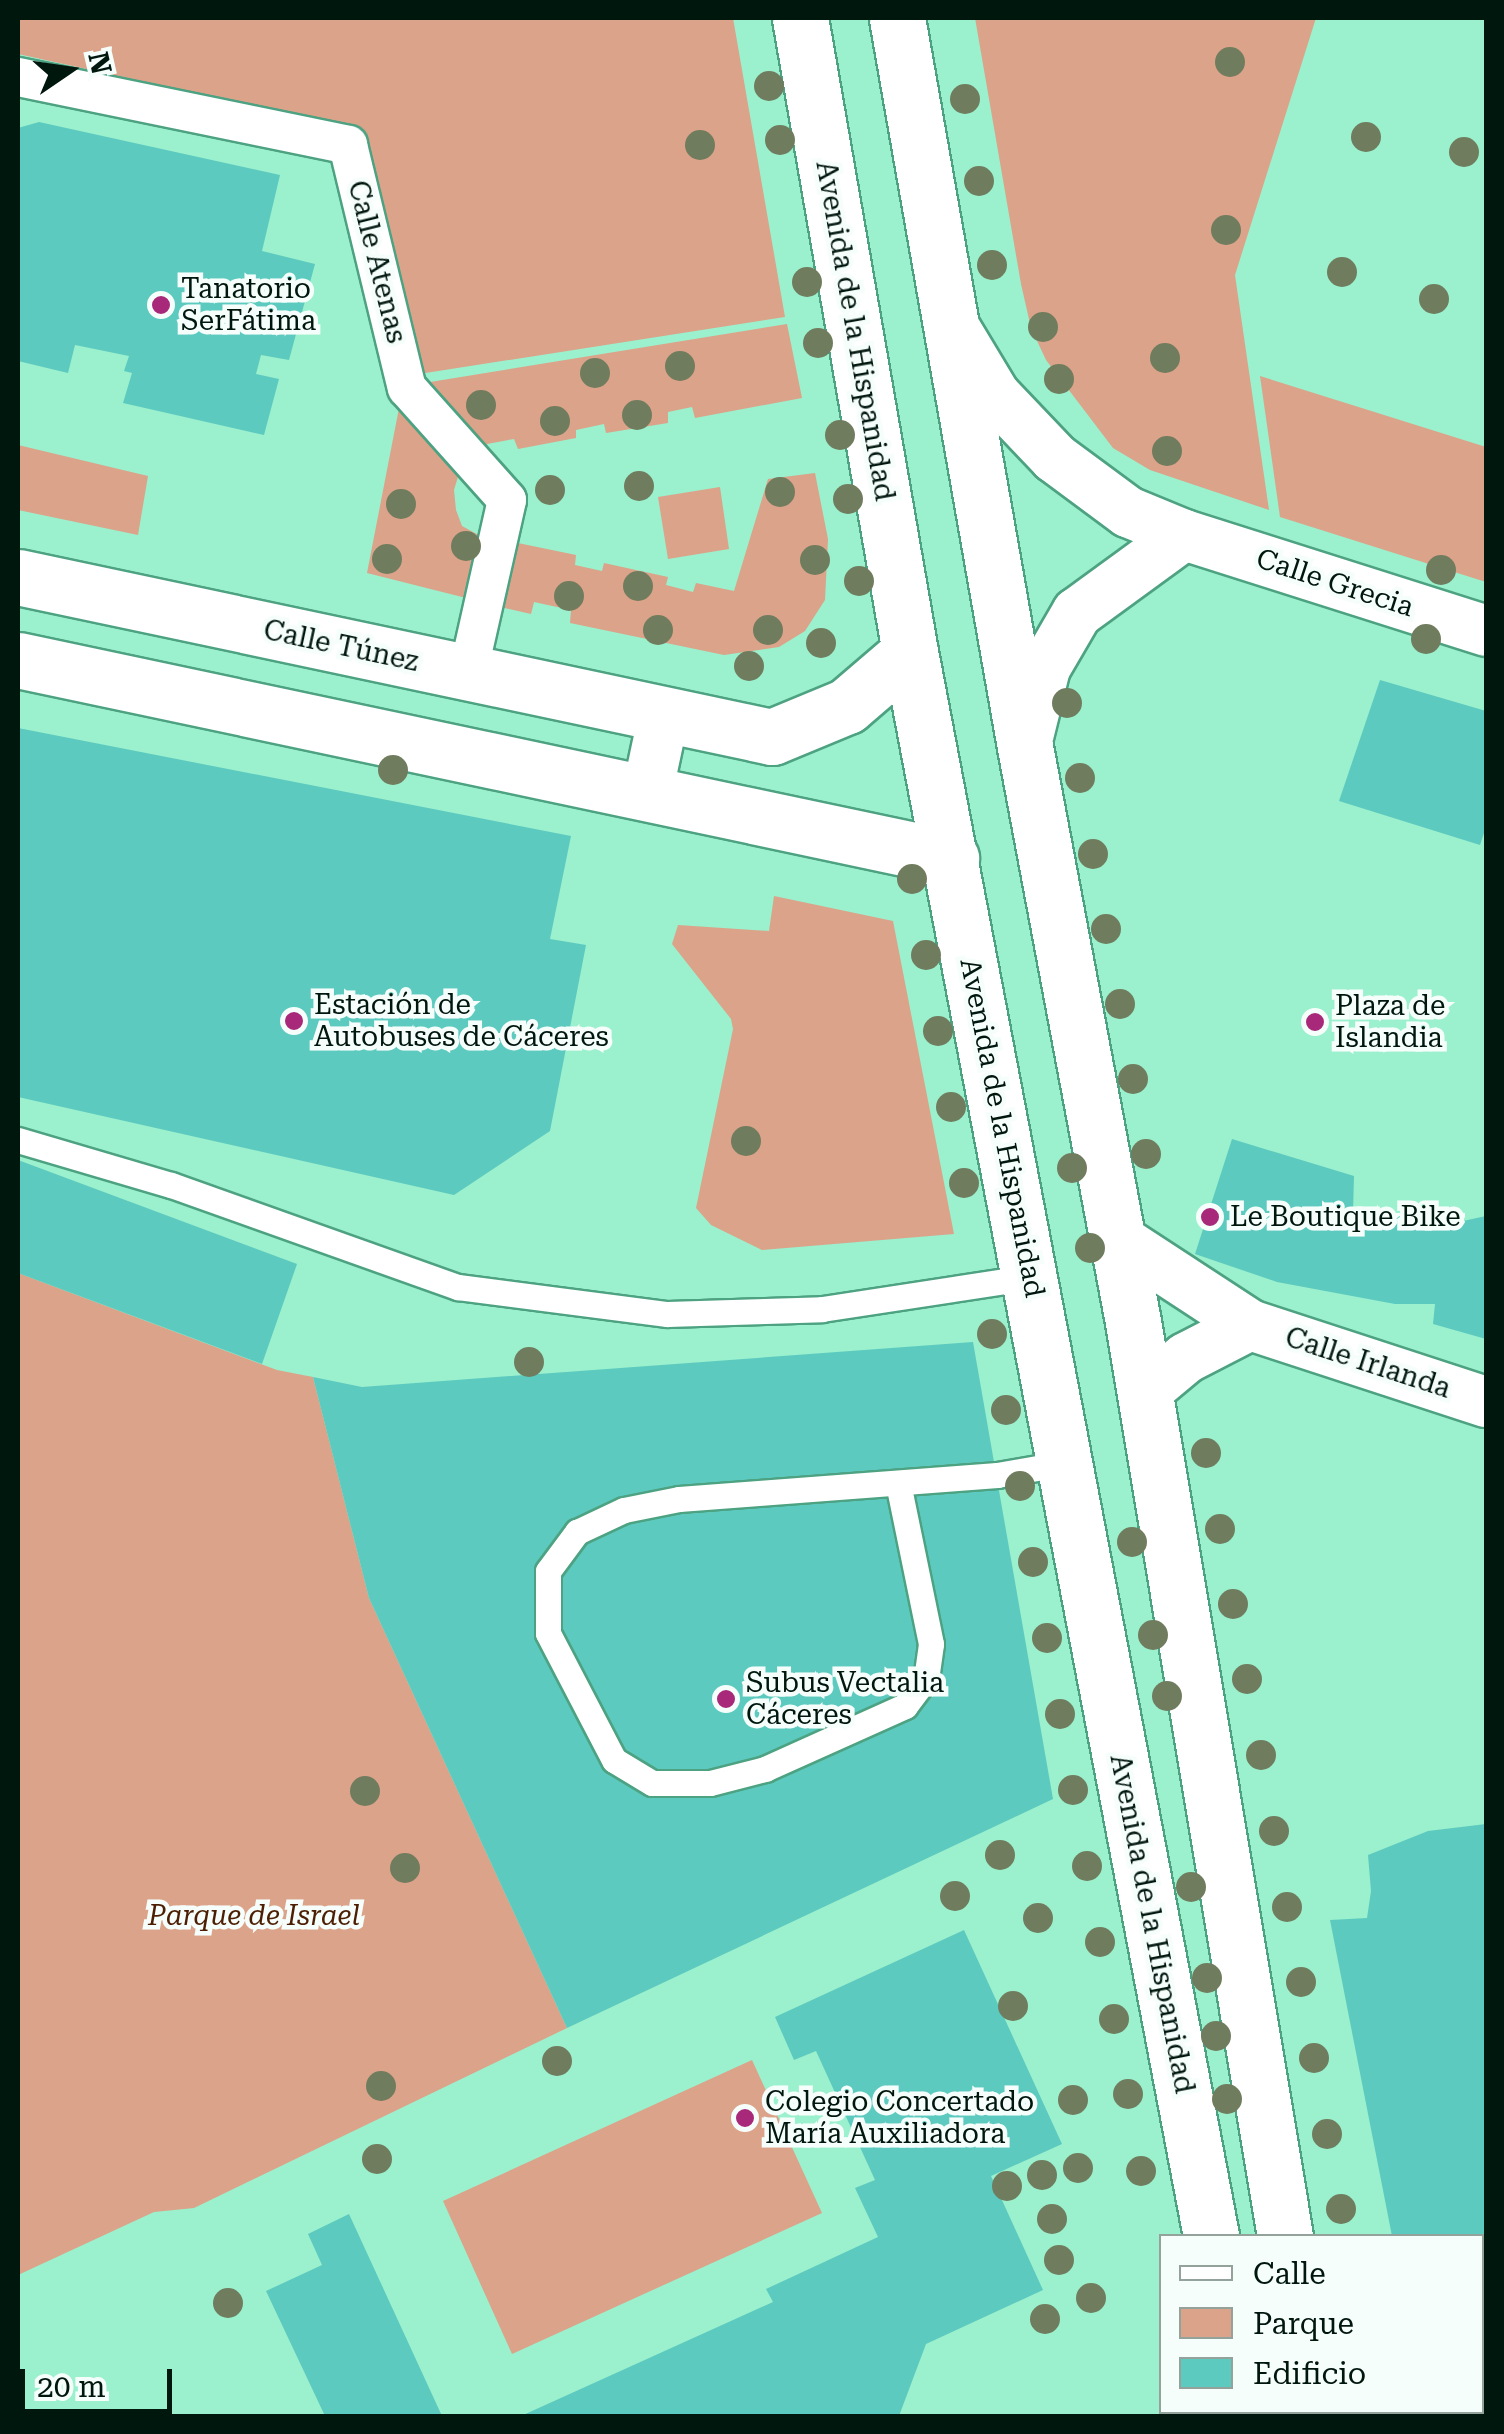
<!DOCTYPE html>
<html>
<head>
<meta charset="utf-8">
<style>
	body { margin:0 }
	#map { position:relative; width:1504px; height:2434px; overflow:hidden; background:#9bf0cd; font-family:"Roboto Serif",serif }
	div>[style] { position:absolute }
	.green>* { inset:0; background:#dba389 }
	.building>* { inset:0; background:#5ccabf }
	.roads { filter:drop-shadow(2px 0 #4da282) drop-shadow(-2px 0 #4da282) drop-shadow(0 2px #4da282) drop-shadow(0 -2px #4da282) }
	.service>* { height:25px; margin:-12.5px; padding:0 12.5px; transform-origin:12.5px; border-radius:12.5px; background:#fff }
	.pedestrian>* { height:38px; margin:-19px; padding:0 19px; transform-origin:19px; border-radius:19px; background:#fff }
	.minor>* { height:50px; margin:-25px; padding:0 25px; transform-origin:25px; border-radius:25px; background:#fff }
	.secondary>* { height:55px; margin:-27.5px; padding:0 27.5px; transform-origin:27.5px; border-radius:27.5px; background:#fff }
	.trees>* { width:30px; height:30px; margin:-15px; border-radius:50%; background:#707c5e }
	.dots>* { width:28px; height:28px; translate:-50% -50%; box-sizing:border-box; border:5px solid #f6fefb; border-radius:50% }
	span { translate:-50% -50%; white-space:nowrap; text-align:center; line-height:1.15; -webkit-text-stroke:9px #f6fefb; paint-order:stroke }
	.street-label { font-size:28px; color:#00170e }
	.poi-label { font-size:28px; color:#00170e }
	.left { translate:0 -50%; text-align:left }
	.park-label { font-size:28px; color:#4c1e03; font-style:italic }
	.frame { position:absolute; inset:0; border:20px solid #00170e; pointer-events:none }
	.legend { position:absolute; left:1159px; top:2234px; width:325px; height:180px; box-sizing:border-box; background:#f6fefb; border:2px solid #94a29c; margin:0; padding:12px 18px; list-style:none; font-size:30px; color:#00170e }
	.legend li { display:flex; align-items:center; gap:20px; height:50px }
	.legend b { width:50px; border:2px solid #94a29c }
	.north { position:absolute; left:20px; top:20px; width:100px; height:100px; -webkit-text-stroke:8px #f6fefb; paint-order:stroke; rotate:77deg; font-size:28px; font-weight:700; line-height:40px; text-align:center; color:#00170e }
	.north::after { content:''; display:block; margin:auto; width:35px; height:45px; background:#00170e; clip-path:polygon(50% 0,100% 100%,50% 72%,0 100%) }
	.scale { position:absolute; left:20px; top:2369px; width:152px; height:45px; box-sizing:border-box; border:5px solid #00170e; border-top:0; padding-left:12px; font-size:30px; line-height:35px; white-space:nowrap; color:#00170e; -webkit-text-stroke:8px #f6fefb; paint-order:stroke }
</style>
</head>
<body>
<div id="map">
	<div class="green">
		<div style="clip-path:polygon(18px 18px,733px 18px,785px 317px,419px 374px,359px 129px,18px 54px)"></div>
		<div style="clip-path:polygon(975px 18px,1316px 18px,1235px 275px,1269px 510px,1150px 470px,1113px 448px,1046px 360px,1031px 328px,1021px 284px)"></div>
		<div style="clip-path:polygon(787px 324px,802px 398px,695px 418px,692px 407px,668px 412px,668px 423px,606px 433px,604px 424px,576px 430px,576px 438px,518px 449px,514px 439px,487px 444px,489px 454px,418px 384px)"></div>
		<div style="clip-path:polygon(1260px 376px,1486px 447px,1486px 582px,1280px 517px)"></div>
		<div style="clip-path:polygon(400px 403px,460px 470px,454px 490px,456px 510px,462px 526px,484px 538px,474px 600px,367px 573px)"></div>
		<div style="clip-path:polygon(18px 445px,148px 476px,138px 535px,18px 510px)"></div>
		<div style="clip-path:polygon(815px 473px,828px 539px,825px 600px,805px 631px,779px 647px,724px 655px,570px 623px,571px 610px,534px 602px,531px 614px,496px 606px,513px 542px,576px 555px,575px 565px,602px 571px,604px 563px,668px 577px,666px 585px,693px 592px,696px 583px,734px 591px,768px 479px)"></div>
		<div style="clip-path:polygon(720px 487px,729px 549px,668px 559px,658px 497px)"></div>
		<div style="clip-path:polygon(774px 896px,893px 921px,954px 1234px,762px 1250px,711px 1225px,696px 1208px,733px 1029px,731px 1019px,672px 944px,678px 925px,769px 931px)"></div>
		<div style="clip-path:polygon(18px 1273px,277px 1370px,313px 1377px,369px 1598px,567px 2028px,194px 2208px,154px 2212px,18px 2275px)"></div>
		<div style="clip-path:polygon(752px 2060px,822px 2213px,512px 2354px,443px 2201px)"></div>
	</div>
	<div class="building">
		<div style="clip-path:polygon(39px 122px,280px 175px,262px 251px,315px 264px,289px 360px,261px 355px,256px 374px,279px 379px,264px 435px,123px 403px,132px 373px,124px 371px,129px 356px,75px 345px,68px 373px,18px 361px,18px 128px)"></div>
		<div style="clip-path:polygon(1380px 680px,1486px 711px,1486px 827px,1480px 845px,1339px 801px)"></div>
		<div style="clip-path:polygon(18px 728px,571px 836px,550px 939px,586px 945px,550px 1131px,454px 1195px,18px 1097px)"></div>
		<div style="clip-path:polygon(1232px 1139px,1354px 1176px,1353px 1213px,1463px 1221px,1486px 1216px,1486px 1339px,1433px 1324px,1435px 1304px,1395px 1304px,1277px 1282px,1195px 1254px)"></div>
		<div style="clip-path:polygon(18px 1160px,297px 1264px,262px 1364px,18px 1273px)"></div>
		<div style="clip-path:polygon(973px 1342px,1053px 1799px,567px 2028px,369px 1598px,313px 1377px,362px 1387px)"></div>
		<div style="clip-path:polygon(1486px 1824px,1486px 2323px,1482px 2323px,1482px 2236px,1392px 2236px,1330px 1920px,1367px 1918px,1371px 1891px,1368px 1855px,1428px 1831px)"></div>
		<div style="clip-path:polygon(964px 1930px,1062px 2144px,991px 2176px,1043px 2290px,926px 2344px,899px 2416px,521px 2416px,773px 2302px,766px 2289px,878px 2237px,855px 2188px,875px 2180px,816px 2051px,794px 2060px,775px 2017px)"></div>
		<div style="clip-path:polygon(349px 2214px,442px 2416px,325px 2416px,266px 2291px,322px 2265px,308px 2234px)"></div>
	</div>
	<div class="roads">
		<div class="service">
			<div style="left:18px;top:1140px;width:159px;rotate:16.4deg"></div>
			<div style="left:171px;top:1185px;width:305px;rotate:19.6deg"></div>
			<div style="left:458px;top:1287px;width:211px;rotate:7.4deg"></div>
			<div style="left:667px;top:1314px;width:155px;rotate:-1.8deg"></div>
			<div style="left:822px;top:1309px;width:211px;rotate:-8.7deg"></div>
			<div style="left:898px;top:1483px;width:164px;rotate:78.4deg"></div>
			<div style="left:931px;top:1644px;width:34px;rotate:98deg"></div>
			<div style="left:926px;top:1678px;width:35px;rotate:127deg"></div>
			<div style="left:905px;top:1706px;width:154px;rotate:155.8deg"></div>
			<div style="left:765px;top:1769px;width:57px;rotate:165.7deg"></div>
			<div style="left:710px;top:1783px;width:58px;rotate:180deg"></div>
			<div style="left:652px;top:1783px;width:44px;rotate:-148.8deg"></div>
			<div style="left:614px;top:1760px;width:143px;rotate:-117.5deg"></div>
			<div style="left:548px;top:1633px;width:62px;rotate:-90deg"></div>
			<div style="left:548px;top:1571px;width:49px;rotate:-53.4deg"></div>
			<div style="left:577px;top:1532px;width:52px;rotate:-25.1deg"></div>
			<div style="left:624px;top:1510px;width:56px;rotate:-11.3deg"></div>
			<div style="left:679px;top:1499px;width:319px;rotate:-4.3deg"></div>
			<div style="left:997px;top:1475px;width:70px;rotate:-9.9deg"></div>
		</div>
		<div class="pedestrian">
			<div style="left:18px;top:77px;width:337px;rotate:11.6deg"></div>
			<div style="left:348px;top:145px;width:250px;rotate:76.4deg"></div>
			<div style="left:407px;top:388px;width:150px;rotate:48.2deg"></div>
			<div style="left:507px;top:500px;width:177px;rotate:102.7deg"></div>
		</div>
		<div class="minor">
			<div style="left:954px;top:327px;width:79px;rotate:58.9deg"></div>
			<div style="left:995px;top:395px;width:87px;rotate:46.4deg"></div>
			<div style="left:1055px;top:458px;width:91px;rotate:36.5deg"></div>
			<div style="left:1128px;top:512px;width:61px;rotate:22.3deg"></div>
			<div style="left:1184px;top:535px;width:317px;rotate:17.6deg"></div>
			<div style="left:1026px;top:745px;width:79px;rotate:-76.1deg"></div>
			<div style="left:1045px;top:668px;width:64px;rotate:-59.8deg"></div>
			<div style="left:1077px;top:613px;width:132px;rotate:-36.1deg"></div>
			<div style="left:647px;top:794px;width:82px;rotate:-78deg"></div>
			<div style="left:1117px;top:1238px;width:159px;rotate:33.2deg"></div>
			<div style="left:1250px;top:1325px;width:248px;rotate:18.1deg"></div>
			<div style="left:1144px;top:1393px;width:55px;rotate:-39.8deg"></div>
			<div style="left:1186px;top:1358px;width:72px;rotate:-27.3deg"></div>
		</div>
		<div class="secondary">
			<div style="left:800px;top:18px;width:643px;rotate:80.16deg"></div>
			<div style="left:910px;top:652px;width:1612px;rotate:79.24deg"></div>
			<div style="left:897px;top:18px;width:740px;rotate:80.04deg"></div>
			<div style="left:1025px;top:747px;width:585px;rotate:79.36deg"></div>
			<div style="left:1133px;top:1322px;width:927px;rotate:80.56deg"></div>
			<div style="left:18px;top:577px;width:771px;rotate:11.98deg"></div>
			<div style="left:772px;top:737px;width:81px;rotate:-22.5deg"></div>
			<div style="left:847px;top:706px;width:83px;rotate:-40.6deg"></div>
			<div style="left:18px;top:660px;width:954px;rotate:11.98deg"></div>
			<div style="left:1321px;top:2412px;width:13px;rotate:18deg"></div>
			<div style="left:1240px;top:2416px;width:14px;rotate:-17deg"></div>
		</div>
	</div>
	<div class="trees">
		<div style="left:1230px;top:62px"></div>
		<div style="left:769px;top:86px"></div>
		<div style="left:965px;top:99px"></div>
		<div style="left:1366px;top:137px"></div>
		<div style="left:780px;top:140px"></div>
		<div style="left:700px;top:145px"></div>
		<div style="left:1464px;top:152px"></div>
		<div style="left:979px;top:181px"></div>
		<div style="left:1226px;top:230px"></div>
		<div style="left:992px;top:265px"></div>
		<div style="left:1342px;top:272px"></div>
		<div style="left:807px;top:282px"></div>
		<div style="left:1434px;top:299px"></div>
		<div style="left:1043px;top:327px"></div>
		<div style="left:818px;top:343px"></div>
		<div style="left:1165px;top:358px"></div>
		<div style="left:680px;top:366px"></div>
		<div style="left:595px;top:373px"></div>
		<div style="left:1059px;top:379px"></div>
		<div style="left:481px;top:405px"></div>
		<div style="left:637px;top:415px"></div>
		<div style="left:555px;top:421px"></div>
		<div style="left:840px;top:435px"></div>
		<div style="left:1167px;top:451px"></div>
		<div style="left:639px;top:486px"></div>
		<div style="left:550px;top:490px"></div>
		<div style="left:780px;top:492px"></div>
		<div style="left:848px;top:499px"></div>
		<div style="left:401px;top:504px"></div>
		<div style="left:466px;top:546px"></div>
		<div style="left:387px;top:559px"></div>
		<div style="left:815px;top:560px"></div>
		<div style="left:1441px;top:570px"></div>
		<div style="left:859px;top:581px"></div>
		<div style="left:638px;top:586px"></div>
		<div style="left:569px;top:596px"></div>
		<div style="left:658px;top:630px"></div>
		<div style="left:768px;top:630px"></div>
		<div style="left:1426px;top:639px"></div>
		<div style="left:821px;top:643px"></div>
		<div style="left:749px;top:666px"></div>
		<div style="left:1067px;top:703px"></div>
		<div style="left:393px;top:770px"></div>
		<div style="left:1080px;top:778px"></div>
		<div style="left:1093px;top:854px"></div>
		<div style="left:912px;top:879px"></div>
		<div style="left:1106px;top:929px"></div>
		<div style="left:926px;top:955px"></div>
		<div style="left:1120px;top:1004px"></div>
		<div style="left:938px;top:1031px"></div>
		<div style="left:1133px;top:1079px"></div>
		<div style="left:951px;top:1107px"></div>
		<div style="left:746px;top:1141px"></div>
		<div style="left:1146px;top:1154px"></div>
		<div style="left:1072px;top:1168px"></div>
		<div style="left:964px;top:1183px"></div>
		<div style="left:1090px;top:1248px"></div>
		<div style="left:992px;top:1334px"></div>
		<div style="left:529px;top:1362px"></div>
		<div style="left:1006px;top:1410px"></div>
		<div style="left:1206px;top:1453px"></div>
		<div style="left:1020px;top:1486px"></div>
		<div style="left:1220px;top:1529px"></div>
		<div style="left:1132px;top:1542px"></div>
		<div style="left:1033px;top:1562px"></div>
		<div style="left:1233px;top:1604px"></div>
		<div style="left:1153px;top:1635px"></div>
		<div style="left:1047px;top:1638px"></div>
		<div style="left:1247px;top:1679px"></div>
		<div style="left:1167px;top:1696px"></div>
		<div style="left:1060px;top:1714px"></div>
		<div style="left:1261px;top:1755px"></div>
		<div style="left:1073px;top:1790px"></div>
		<div style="left:365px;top:1791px"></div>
		<div style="left:1274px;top:1831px"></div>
		<div style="left:1000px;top:1855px"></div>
		<div style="left:1087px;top:1866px"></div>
		<div style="left:405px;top:1868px"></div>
		<div style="left:1191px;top:1887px"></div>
		<div style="left:955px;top:1896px"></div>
		<div style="left:1287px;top:1907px"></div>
		<div style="left:1038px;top:1918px"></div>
		<div style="left:1100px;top:1942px"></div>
		<div style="left:1207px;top:1978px"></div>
		<div style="left:1301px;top:1982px"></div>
		<div style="left:1013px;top:2006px"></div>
		<div style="left:1114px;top:2019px"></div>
		<div style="left:1216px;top:2036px"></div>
		<div style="left:1314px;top:2058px"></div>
		<div style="left:557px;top:2061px"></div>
		<div style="left:381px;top:2086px"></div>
		<div style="left:1128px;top:2094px"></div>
		<div style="left:1227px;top:2099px"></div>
		<div style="left:1073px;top:2100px"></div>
		<div style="left:1327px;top:2134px"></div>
		<div style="left:377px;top:2159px"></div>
		<div style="left:1078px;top:2168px"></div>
		<div style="left:1141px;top:2171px"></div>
		<div style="left:1042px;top:2175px"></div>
		<div style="left:1007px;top:2186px"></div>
		<div style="left:1341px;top:2209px"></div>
		<div style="left:1052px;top:2219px"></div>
		<div style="left:1059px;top:2260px"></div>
		<div style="left:1091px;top:2298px"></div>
		<div style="left:228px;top:2303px"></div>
		<div style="left:1045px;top:2319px"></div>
	</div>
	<div class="dots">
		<div style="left:161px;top:305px;background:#a8297a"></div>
		<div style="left:294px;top:1021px;background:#a8297a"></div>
		<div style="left:1315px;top:1022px;background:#a8297a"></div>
		<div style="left:1210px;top:1217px;background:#a8297a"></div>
		<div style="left:726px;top:1699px;background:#a8297a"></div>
		<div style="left:745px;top:2118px;background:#a8297a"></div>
	</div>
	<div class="street-label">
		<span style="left:377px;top:262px;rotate:76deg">Calle Atenas</span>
		<span style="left:855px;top:331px;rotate:80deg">Avenida de la Hispanidad</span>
		<span style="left:1335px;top:583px;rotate:18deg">Calle Grecia</span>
		<span style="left:341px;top:646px;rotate:12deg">Calle Túnez</span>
		<span style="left:1002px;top:1128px;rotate:79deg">Avenida de la Hispanidad</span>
		<span style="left:1368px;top:1363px;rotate:18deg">Calle Irlanda</span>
		<span style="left:1152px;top:1924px;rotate:79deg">Avenida de la Hispanidad</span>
	</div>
	<div class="poi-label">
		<span class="left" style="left:181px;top:305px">Tanatorio<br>SerFátima</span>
		<span class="left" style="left:314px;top:1021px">Estación de<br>Autobuses de Cáceres</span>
		<span class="left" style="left:1335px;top:1022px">Plaza de<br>Islandia</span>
		<span class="left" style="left:1230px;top:1217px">Le Boutique Bike</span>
		<span class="left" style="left:746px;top:1699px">Subus Vectalia<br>Cáceres</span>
		<span class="left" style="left:765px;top:2118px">Colegio Concertado<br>María Auxiliadora</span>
	</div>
	<div class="park-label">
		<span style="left:254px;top:1916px">Parque de Israel</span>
	</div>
	<div class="frame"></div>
	<ul class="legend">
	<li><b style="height:12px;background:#fff"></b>Calle</li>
	<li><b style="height:28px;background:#dba389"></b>Parque</li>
	<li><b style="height:28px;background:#5ccabf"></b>Edificio</li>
	</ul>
	<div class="north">N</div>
	<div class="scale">20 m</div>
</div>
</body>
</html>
